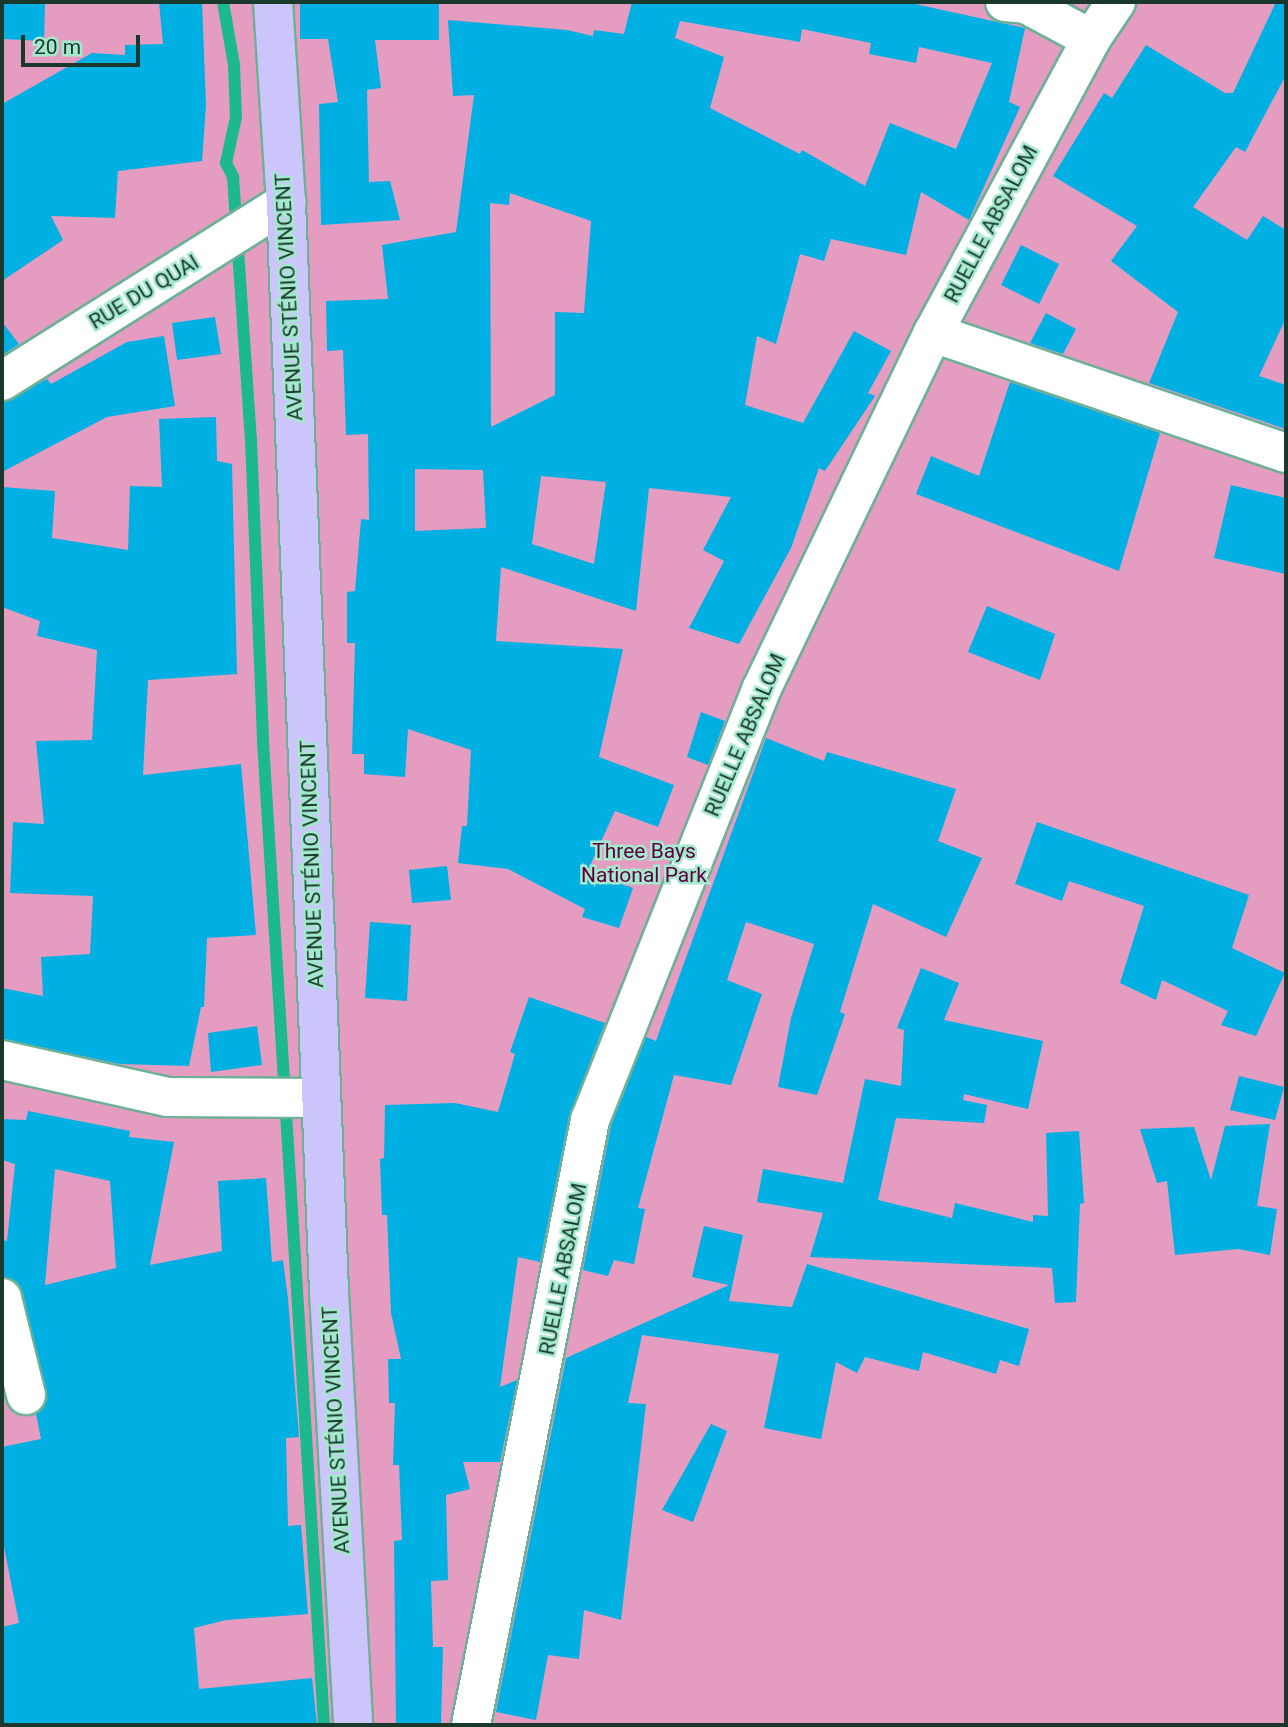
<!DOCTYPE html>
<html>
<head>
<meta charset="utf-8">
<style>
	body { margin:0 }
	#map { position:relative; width:1288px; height:1727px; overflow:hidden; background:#a4e9ce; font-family:Roboto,sans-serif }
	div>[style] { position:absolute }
	.green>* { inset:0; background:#e49dc1 }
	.stream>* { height:12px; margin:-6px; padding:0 6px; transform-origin:6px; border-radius:6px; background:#1bb98d }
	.building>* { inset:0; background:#01b0e3 }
	.roads { filter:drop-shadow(2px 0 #6cb096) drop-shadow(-2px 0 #6cb096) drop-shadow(0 2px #6cb096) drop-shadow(0 -2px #6cb096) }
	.minor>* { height:38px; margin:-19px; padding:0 19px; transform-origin:19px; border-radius:19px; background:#fff }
	.major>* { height:38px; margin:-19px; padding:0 19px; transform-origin:19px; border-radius:19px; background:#cbc5fc }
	span { translate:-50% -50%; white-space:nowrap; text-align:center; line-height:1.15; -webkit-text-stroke:5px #a4e9ce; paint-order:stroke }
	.street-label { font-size:21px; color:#1b382d }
	.park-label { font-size:21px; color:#5e003e }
	.frame { position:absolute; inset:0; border:4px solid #1b382d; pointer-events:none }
	.scale { position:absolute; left:21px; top:35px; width:119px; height:32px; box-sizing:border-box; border:4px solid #1b382d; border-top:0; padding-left:9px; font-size:21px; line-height:24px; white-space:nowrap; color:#1b382d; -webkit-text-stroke:5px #a4e9ce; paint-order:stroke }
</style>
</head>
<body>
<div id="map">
	<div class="green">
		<div style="clip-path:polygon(2px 2px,1286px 2px,1286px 1725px,2px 1725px)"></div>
	</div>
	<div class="stream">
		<div style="left:223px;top:2px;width:64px;rotate:80.1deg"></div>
		<div style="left:234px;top:65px;width:52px;rotate:87.8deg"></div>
		<div style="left:236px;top:117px;width:47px;rotate:102.3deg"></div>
		<div style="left:226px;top:163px;width:16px;rotate:63deg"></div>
		<div style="left:233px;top:177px;width:264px;rotate:86.1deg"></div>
		<div style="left:251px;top:440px;width:302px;rotate:87.7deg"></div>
		<div style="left:263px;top:742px;width:985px;rotate:86.45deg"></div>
	</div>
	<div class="building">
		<div style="clip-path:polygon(2px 2px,45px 2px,44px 41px,2px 39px)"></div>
		<div style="clip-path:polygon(159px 2px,202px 2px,206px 105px,202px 161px,118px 171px,115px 218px,51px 216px,63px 240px,2px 281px,2px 104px,92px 53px,125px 55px,125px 45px,163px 44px)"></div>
		<div style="clip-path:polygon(300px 2px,439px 2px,439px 40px,375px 40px,381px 88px,367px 90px,369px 182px,390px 181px,400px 220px,321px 225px,319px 104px,338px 102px,328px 39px,300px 39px)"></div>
		<div style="clip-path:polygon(evenodd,632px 2px,906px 2px,1025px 28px,1009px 102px,1020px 107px,969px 220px,921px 192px,906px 255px,831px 239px,824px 261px,800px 254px,776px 344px,757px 336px,745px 405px,803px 423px,854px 331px,891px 351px,868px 393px,875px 396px,825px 471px,819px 468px,791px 548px,739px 644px,689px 628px,724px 561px,703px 550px,731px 497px,649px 488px,636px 611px,501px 567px,496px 641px,623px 649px,599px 757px,674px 785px,658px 827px,615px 811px,587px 872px,633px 888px,619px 928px,582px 917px,585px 909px,508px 869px,458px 863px,462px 826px,467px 826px,471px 750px,408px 729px,405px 777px,364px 774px,364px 754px,352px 754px,355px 643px,347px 643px,347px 592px,355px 591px,361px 519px,369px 520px,368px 434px,346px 435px,343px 350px,327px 351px,326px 301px,388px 299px,382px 245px,456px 232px,474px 95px,453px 96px,448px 20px,567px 30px,593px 36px,594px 30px,624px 34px,632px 2px,680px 21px,800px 42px,802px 29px,871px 43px,869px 54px,916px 63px,919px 47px,992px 63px,956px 149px,890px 123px,865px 186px,802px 150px,800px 154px,710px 108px,724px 57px,675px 38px,680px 21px,632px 2px,510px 193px,591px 221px,584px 313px,555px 312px,555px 395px,491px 427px,490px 203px,509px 205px,510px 193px,632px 2px,415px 469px,483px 470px,486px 528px,415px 531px,415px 469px,632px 2px,541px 476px,606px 482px,594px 564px,532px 544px,541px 476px)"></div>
		<div style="clip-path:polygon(1276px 2px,1286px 2px,1286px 75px,1245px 152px,1236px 147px,1193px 207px,1247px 240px,1263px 216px,1286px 230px,1286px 318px,1259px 376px,1286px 385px,1286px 429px,1149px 383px,1178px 312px,1111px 261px,1137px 226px,1053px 176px,1104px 93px,1112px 98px,1146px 45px,1225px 93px,1233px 93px)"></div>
		<div style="clip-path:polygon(1021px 245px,1059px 264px,1039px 304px,1001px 285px)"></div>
		<div style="clip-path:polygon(1046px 313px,1076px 329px,1063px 354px,1030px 343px)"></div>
		<div style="clip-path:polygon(215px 317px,221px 354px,177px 360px,172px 323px)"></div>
		<div style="clip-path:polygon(2px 322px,19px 344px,2px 355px)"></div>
		<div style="clip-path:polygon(164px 336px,175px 406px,107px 417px,2px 472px,2px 403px,47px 379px,51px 384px,127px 342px)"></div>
		<div style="clip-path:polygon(1010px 382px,1160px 433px,1119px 571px,916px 494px,931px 456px,979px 476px)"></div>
		<div style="clip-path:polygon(216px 417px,217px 461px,232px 464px,237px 674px,148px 680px,143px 775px,241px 764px,256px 935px,207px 938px,204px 1007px,201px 1007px,189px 1066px,120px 1064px,2px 1039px,2px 988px,43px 996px,41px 957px,90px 954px,93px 896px,10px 893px,13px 822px,44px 824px,36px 741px,92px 740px,97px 650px,37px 636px,40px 621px,2px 607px,2px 487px,55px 491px,52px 538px,128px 550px,130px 486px,162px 487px,159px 419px)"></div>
		<div style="clip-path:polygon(1231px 485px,1286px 498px,1286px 574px,1214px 558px)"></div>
		<div style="clip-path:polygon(987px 606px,1055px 634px,1040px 680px,968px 652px)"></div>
		<div style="clip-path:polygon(701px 712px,725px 721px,708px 765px,687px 757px)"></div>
		<div style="clip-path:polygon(766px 738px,824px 761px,827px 752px,956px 789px,938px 841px,982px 858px,946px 937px,873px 904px,840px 1012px,845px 1014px,817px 1095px,778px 1087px,791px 1018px,814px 944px,746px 922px,727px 980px,762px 994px,731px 1085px,674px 1075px,638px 1208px,645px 1209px,634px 1264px,614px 1260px,608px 1276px,583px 1270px,611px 1126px,646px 1037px,656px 1041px,663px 1021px)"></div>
		<div style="clip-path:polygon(1037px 822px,1249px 895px,1232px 948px,1285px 973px,1256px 1036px,1221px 1025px,1228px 1011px,1162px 980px,1156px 1000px,1120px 983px,1144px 906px,1069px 881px,1062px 901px,1015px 884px)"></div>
		<div style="clip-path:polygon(447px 866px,451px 900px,412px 903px,409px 870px)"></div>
		<div style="clip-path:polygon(370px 922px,411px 925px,407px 1001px,365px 998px)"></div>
		<div style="clip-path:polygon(921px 968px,959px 983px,944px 1020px,1043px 1041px,1028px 1109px,964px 1094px,963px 1100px,987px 1105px,984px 1123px,896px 1118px,878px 1200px,952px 1218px,955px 1203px,1033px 1222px,1033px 1215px,1048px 1216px,1046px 1133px,1079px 1131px,1084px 1203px,1080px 1204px,1076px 1302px,1055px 1303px,1052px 1268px,810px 1257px,823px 1213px,757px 1202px,763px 1169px,843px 1183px,865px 1079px,901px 1086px,904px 1030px,897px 1028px)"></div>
		<div style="clip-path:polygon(529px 997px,605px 1023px,569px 1116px,540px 1262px,518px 1257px,500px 1387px,517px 1380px,500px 1462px,463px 1462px,470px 1489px,446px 1495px,448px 1580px,431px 1581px,433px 1647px,443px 1647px,441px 1725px,396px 1725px,394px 1541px,402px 1540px,399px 1465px,393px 1465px,395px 1403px,389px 1403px,388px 1359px,401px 1359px,391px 1313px,387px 1215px,382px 1215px,380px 1159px,384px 1158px,385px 1105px,455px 1103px,498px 1112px,515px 1054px,510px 1052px)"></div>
		<div style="clip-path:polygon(257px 1026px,262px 1065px,211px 1072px,208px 1033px)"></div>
		<div style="clip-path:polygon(1239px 1076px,1284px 1087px,1275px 1120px,1230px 1110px)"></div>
		<div style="clip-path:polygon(evenodd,28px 1111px,130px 1131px,129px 1137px,174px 1142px,150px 1265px,222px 1251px,218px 1181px,266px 1178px,272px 1262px,283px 1260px,288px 1299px,299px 1437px,286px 1438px,288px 1526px,301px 1525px,308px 1614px,226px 1620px,194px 1628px,199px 1689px,312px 1678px,317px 1725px,2px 1725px,2px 1627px,19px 1623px,2px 1537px,2px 1447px,41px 1439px,36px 1414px,47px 1400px,23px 1293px,17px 1282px,2px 1277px,2px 1240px,7px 1241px,15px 1164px,2px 1160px,2px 1119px,26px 1120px,28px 1111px,55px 1169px,110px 1181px,116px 1268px,45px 1285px,55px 1169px)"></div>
		<div style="clip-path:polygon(1270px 1124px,1257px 1206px,1277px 1209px,1270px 1255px,1238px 1249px,1175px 1255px,1167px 1181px,1157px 1183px,1140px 1129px,1194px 1127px,1211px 1180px,1225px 1126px)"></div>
		<div style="clip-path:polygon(704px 1226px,743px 1235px,729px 1301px,792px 1307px,807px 1264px,1029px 1329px,1019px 1366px,1000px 1360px,996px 1374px,923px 1352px,919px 1371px,865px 1357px,857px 1373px,836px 1362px,821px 1439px,764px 1428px,779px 1354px,642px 1335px,628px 1403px,646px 1404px,621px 1620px,584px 1610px,579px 1659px,548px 1655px,536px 1720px,496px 1712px,566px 1358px,729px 1285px,692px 1277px)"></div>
		<div style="clip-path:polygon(711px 1424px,727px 1431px,693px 1522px,662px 1510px)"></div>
	</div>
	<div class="roads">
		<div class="minor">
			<div style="left:1005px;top:2px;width:21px;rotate:5deg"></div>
			<div style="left:1026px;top:4px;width:74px;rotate:28.3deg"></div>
			<div style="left:933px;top:333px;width:373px;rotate:18.8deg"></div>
			<div style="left:2px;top:381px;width:336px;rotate:-32.2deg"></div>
			<div style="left:2px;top:1060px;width:169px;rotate:12.6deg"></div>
			<div style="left:167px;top:1097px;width:154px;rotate:0.4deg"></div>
			<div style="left:2px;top:1298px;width:100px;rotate:76.1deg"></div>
			<div style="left:471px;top:1725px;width:617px;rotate:-78.87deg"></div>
			<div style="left:590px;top:1120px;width:463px;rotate:-68.3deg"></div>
			<div style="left:761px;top:690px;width:396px;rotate:-64.3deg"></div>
			<div style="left:933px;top:333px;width:334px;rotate:-61.7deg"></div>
			<div style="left:1091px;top:39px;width:45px;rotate:-56deg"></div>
		</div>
		<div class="major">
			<div style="left:273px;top:2px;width:200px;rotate:86.3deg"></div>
			<div style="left:286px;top:202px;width:1091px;rotate:87.74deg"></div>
			<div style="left:329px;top:1292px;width:434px;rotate:86.8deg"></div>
		</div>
	</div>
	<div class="street-label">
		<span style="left:991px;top:224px;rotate:-62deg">RUELLE ABSALOM</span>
		<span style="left:144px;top:292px;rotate:-31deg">RUE DU QUAI</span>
		<span style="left:289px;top:297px;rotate:-93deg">AVENUE STÉNIO VINCENT</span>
		<span style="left:745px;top:735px;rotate:-67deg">RUELLE ABSALOM</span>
		<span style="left:312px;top:864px;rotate:-92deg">AVENUE STÉNIO VINCENT</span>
		<span style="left:563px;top:1269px;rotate:-79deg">RUELLE ABSALOM</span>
		<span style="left:336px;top:1430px;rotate:-93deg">AVENUE STÉNIO VINCENT</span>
	</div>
	<div class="park-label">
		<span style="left:644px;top:863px">Three Bays<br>National Park</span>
	</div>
	<div class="frame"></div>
	<div class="scale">20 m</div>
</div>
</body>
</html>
